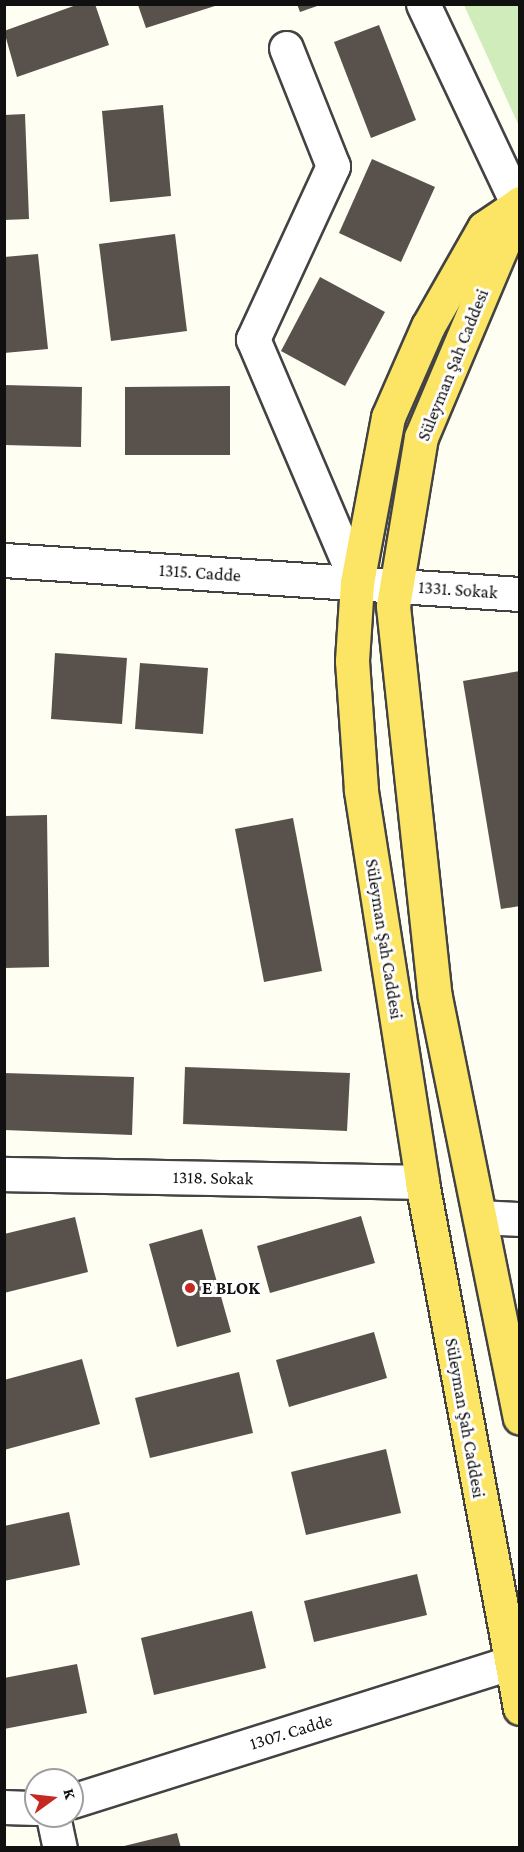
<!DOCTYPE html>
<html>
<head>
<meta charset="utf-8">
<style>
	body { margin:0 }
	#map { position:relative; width:524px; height:1852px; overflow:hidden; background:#fffef3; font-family:"Crimson Pro",serif }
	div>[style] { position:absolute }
	.green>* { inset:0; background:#cfecba }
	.building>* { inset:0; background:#59524c }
	.roads { filter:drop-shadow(2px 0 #434343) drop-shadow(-2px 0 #434343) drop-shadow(0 2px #434343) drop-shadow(0 -2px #434343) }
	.minor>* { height:33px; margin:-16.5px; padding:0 16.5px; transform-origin:16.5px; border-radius:16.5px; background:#fff }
	.major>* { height:33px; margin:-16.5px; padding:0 16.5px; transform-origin:16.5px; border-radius:16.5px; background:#fce565 }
	.dots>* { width:16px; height:16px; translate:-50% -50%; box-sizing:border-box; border:3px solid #fff; border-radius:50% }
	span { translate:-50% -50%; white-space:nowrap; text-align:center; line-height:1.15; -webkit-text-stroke:6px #fff; paint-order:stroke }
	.street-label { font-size:18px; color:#101010 }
	.poi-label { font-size:18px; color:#101010; font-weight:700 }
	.left { translate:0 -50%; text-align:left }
	.frame { position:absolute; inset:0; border:6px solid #101010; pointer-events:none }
	.north { position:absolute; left:24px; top:1768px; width:60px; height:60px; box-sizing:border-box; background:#fff; border:2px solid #9f9f9f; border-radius:50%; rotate:75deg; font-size:16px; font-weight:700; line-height:24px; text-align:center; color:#101010 }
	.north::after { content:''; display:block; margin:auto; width:21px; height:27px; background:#c62822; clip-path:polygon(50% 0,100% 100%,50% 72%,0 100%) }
</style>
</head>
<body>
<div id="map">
	<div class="green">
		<div style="clip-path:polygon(464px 5px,519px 5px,519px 126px)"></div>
	</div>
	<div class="building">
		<div style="clip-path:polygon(79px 4px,95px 4px,109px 45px,17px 77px,4px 31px)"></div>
		<div style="clip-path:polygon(297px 4px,320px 4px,320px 5px,300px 12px)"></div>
		<div style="clip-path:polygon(138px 5px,218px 5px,146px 28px)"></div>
		<div style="clip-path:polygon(379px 25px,416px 120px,371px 138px,334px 42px)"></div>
		<div style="clip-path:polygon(163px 105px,171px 196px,110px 202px,102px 111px)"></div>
		<div style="clip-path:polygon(25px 114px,29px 219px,4px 220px,4px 115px)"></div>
		<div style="clip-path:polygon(372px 159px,435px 187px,401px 262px,339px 233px)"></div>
		<div style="clip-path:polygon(175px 234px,187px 331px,111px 341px,99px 244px)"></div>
		<div style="clip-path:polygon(38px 254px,48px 349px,4px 353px,4px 257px)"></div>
		<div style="clip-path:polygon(320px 277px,385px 312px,345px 386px,281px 351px)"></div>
		<div style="clip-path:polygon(4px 385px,82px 387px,81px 447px,4px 445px)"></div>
		<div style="clip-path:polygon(230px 386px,230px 455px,125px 455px,125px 387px)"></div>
		<div style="clip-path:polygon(55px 653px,127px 658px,122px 724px,51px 719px)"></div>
		<div style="clip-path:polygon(140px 663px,208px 668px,203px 734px,135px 729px)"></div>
		<div style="clip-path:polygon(520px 671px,520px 906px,501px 909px,463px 681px)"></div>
		<div style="clip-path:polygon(47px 815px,49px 967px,4px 968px,4px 816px)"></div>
		<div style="clip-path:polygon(293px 818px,322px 971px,264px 982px,235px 829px)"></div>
		<div style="clip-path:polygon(185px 1067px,350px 1073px,347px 1131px,183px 1124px)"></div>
		<div style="clip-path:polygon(4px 1073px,134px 1077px,132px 1135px,4px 1130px)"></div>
		<div style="clip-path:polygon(361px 1216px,375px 1263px,270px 1293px,257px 1246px)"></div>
		<div style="clip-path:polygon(75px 1217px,88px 1272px,4px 1293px,4px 1234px)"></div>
		<div style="clip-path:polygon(202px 1229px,231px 1332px,177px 1347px,149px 1244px)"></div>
		<div style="clip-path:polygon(374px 1332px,387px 1378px,289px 1407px,276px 1360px)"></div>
		<div style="clip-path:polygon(82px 1359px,100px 1424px,4px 1450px,4px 1380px)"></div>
		<div style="clip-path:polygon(239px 1372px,253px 1433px,150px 1458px,135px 1398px)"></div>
		<div style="clip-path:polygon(386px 1449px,401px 1513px,306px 1535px,291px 1472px)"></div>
		<div style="clip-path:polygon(69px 1512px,80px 1565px,4px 1581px,4px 1526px)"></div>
		<div style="clip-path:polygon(417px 1574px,427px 1615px,314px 1642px,304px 1601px)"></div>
		<div style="clip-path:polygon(252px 1611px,266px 1668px,154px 1695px,141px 1638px)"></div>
		<div style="clip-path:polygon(77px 1664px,87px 1713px,4px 1729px,4px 1678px)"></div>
		<div style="clip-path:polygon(177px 1833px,181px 1848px,120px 1848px,120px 1847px)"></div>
	</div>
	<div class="roads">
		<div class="minor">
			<div style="left:423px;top:4px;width:222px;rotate:64.7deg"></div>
			<div style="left:286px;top:48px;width:127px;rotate:68.3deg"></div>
			<div style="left:333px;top:166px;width:191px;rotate:114.8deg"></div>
			<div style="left:253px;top:339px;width:265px;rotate:66.9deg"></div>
			<div style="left:4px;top:560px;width:517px;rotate:3.77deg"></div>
			<div style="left:4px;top:1174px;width:418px;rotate:1.1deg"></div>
			<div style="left:480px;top:1217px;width:40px;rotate:2.9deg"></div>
			<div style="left:72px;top:1801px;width:458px;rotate:-17.5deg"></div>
			<div style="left:4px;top:1807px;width:32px;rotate:2deg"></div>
			<div style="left:53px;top:1816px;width:33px;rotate:78deg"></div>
		</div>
		<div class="major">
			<div style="left:520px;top:203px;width:254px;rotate:112.9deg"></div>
			<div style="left:421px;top:437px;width:171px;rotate:99.4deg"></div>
			<div style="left:393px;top:606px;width:393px;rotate:83.9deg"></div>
			<div style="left:435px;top:997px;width:429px;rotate:78.6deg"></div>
			<div style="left:518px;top:205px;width:41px;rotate:145.9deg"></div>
			<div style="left:484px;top:228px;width:113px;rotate:119.7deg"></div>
			<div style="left:428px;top:326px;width:99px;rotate:113.7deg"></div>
			<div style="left:388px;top:417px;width:169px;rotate:100.6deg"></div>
			<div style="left:357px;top:583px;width:78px;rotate:93.7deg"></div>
			<div style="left:352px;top:661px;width:130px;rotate:86deg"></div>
			<div style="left:361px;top:791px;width:396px;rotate:81.1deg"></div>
			<div style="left:422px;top:1182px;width:535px;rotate:79.45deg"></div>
		</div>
	</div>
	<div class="dots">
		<div style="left:190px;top:1288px;background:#c62822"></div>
	</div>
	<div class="street-label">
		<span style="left:453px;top:365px;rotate:-68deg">Süleyman Şah Caddesi</span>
		<span style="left:200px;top:573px;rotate:4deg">1315. Cadde</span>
		<span style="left:458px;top:590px;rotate:4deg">1331. Sokak</span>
		<span style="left:384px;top:939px;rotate:81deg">Süleyman Şah Caddesi</span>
		<span style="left:213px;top:1178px;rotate:1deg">1318. Sokak</span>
		<span style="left:465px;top:1418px;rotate:80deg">Süleyman Şah Caddesi</span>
		<span style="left:291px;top:1732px;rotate:-17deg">1307. Cadde</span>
	</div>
	<div class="poi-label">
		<span class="left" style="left:202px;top:1288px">E BLOK</span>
	</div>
	<div class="frame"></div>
	<div class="north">K</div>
</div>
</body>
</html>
